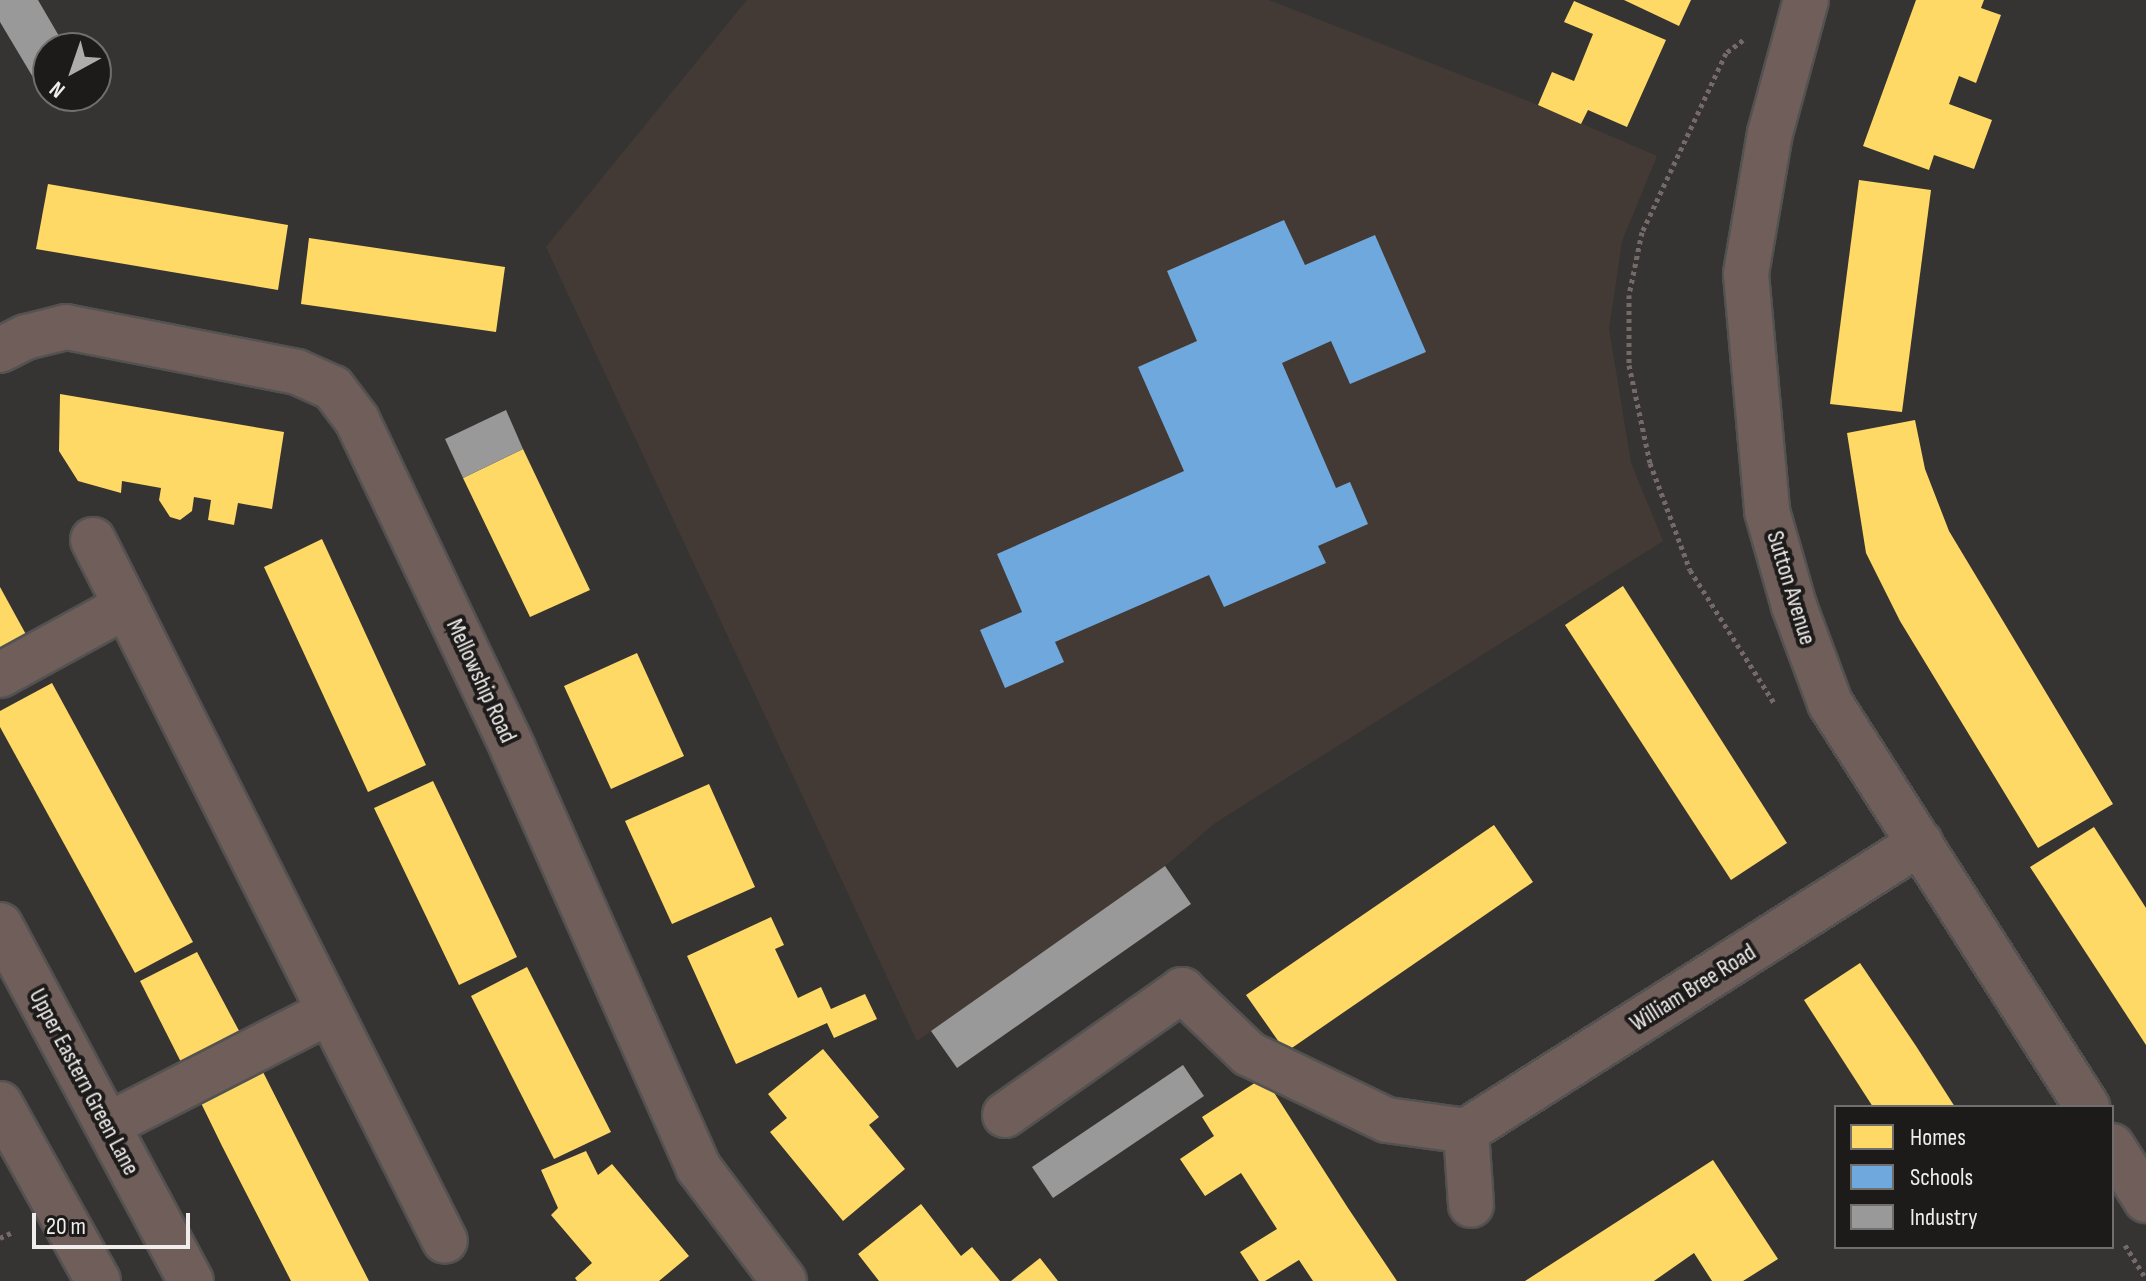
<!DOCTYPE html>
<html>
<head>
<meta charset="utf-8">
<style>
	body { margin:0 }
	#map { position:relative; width:2146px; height:1281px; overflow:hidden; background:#363432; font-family:"Sofia Sans Condensed",sans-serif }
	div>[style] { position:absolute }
	.built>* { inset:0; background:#433a35 }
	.homes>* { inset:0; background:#ffd966 }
	.schools>* { inset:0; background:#6fa8dc }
	.industry>* { inset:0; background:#999 }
	.path>* { height:5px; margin-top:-2.5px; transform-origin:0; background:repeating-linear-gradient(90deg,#756a67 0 4px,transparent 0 8px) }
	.roads { filter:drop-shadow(2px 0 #535251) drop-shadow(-2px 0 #535251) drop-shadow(0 2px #535251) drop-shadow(0 -2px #535251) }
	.minor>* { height:44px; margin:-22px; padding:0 22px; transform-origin:22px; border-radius:22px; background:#6f5e59 }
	span { translate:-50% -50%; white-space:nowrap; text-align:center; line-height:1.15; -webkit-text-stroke:8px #1d1b1a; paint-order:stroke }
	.street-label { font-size:24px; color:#f0edec }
	.legend { position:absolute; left:1834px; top:1105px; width:280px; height:144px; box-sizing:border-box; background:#1d1b1a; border:2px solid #716f6e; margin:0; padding:10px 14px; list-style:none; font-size:24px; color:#f0edec }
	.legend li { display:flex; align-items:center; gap:16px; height:40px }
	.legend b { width:40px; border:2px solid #716f6e }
	.north { position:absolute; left:32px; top:32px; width:80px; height:80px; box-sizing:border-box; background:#1d1b1a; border:2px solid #716f6e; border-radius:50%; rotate:220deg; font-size:22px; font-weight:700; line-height:32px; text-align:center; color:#f0edec }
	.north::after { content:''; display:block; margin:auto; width:28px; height:36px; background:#afacab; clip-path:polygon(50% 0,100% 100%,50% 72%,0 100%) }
	.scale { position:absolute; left:32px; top:1213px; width:158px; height:36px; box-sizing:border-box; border:4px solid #f0edec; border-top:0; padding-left:10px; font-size:24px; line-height:28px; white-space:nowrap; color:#f0edec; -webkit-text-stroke:6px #1d1b1a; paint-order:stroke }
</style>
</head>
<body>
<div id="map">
	<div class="built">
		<div style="clip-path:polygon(747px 0,1269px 0,1538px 105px,1657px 156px,1622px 241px,1609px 329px,1631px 463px,1663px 541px,1215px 823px,1165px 866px,917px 1041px,546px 247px)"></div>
	</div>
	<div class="homes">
		<div style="clip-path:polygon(1624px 0,1691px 0,1679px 26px)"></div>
		<div style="clip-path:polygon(1916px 0,1984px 0,1981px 8px,2001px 15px,1976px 83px,1959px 76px,1949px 104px,1992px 120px,1974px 169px,1934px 155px,1929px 170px,1863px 146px)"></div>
		<div style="clip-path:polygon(1574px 1px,1666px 40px,1627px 127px,1588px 110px,1581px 124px,1538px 105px,1552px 72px,1574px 81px,1593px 34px,1564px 22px)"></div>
		<div style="clip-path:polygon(1859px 180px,1931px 190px,1902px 412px,1830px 404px)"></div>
		<div style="clip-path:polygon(48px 184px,288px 225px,278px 290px,36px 249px)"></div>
		<div style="clip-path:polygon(309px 238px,505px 267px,496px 332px,301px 304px)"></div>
		<div style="clip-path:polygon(60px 394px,284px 432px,272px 509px,238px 503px,234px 525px,208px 520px,211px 500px,194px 497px,192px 511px,180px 520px,170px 517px,159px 500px,161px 488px,122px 481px,121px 493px,78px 481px,59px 451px)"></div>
		<div style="clip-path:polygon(1915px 420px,1925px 469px,1949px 531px,2113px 804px,2038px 848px,1900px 621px,1866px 553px,1847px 433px)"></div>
		<div style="clip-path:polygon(523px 449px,590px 590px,530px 617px,463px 478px)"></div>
		<div style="clip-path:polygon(322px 539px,426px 765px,368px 792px,264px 567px)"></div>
		<div style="clip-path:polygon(1623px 586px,1787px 843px,1731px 880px,1565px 625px)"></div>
		<div style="clip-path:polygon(0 587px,34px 649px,0 668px)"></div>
		<div style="clip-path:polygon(637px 653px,684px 756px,611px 789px,564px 686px)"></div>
		<div style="clip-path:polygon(52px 683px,193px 942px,135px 973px,0 727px,0 711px)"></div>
		<div style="clip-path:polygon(433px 781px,517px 957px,459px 985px,374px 808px)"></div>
		<div style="clip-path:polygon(709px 784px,755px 887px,672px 924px,625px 821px)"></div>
		<div style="clip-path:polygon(1494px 825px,1533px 882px,1286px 1052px,1246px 995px)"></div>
		<div style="clip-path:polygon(2094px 827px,2146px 908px,2146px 1045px,2030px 867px)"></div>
		<div style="clip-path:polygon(771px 917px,784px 945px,775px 949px,798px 998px,821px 987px,831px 1009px,865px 994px,877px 1019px,834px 1038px,827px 1023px,736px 1064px,687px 956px)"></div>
		<div style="clip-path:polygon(197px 952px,245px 1042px,186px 1072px,140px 981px)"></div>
		<div style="clip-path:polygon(1860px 963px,1916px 1046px,1955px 1107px,1873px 1107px,1804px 1000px)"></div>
		<div style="clip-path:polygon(527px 967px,611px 1132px,554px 1159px,471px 996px)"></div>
		<div style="clip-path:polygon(823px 1049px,879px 1117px,869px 1125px,905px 1169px,843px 1221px,770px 1132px,787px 1118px,768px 1094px)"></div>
		<div style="clip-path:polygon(263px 1072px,350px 1244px,369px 1281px,291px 1281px,222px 1146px,201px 1103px)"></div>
		<div style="clip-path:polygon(1264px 1077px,1348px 1208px,1397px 1281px,1313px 1281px,1299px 1260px,1265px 1281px,1259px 1281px,1240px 1252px,1277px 1229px,1241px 1173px,1205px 1196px,1180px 1159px,1214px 1136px,1202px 1117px)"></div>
		<div style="clip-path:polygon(586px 1151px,598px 1175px,612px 1164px,689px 1256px,659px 1281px,577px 1281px,575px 1278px,592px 1263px,551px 1215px,558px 1208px,541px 1170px)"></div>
		<div style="clip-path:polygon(1713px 1160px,1778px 1259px,1743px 1281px,1712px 1281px,1694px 1253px,1654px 1281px,1525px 1281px)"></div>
		<div style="clip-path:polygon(921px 1204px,961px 1256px,972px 1247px,1000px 1281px,879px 1281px,858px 1254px)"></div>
		<div style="clip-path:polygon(1040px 1258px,1058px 1281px,1011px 1281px)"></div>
	</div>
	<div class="schools">
		<div style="clip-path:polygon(1284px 220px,1305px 265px,1375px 235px,1426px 352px,1350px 384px,1331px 341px,1282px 363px,1336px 488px,1350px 482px,1368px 524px,1318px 546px,1326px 563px,1224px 607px,1209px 575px,1055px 642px,1064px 662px,1005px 688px,980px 630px,1022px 612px,997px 554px,1184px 471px,1138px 367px,1197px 341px,1167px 271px)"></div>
	</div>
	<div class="industry">
		<div style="clip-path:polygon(0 0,38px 0,66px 48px,48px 48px,48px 78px,37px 84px,0 22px)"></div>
		<div style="clip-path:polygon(506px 410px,523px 449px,463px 478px,445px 439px)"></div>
		<div style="clip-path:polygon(1165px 866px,1191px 904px,957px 1068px,931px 1031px)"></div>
		<div style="clip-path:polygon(1183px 1065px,1204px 1096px,1053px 1198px,1032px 1167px)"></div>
	</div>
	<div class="path">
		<div style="left:1743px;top:40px;width:21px;rotate:143deg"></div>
		<div style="left:1726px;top:53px;width:198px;rotate:115.1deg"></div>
		<div style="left:1642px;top:232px;width:64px;rotate:101.7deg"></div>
		<div style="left:1629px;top:295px;width:70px;rotate:90deg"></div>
		<div style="left:1629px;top:365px;width:100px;rotate:77.9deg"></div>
		<div style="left:1650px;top:463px;width:114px;rotate:69.5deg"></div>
		<div style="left:1690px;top:570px;width:157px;rotate:57.7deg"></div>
		<div style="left:0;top:1238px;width:14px;rotate:-25deg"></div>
		<div style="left:2125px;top:1245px;width:39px;rotate:58deg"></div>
	</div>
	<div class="roads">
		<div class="minor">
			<div style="left:1806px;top:0;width:138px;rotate:105.1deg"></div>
			<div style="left:1770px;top:133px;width:143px;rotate:99.7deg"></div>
			<div style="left:1746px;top:274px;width:238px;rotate:84.9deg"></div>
			<div style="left:1767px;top:511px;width:99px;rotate:74.1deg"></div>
			<div style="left:1794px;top:606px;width:103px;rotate:69.6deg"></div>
			<div style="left:1830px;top:703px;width:479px;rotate:57.5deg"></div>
			<div style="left:0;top:350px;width:29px;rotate:-27deg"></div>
			<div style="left:26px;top:337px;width:41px;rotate:-14deg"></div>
			<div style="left:66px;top:327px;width:235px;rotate:11deg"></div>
			<div style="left:297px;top:372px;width:39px;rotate:24deg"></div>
			<div style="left:333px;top:388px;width:40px;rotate:53deg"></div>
			<div style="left:357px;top:420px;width:364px;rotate:64.6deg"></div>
			<div style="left:513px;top:749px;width:457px;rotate:66.1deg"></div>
			<div style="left:698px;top:1167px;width:143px;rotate:53deg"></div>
			<div style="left:93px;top:540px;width:784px;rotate:63.34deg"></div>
			<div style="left:0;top:675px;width:144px;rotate:-28.7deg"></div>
			<div style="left:0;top:925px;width:404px;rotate:61.8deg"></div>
			<div style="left:0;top:1104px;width:202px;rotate:61deg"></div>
			<div style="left:1005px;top:1115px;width:217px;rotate:-35.2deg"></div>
			<div style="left:1182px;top:990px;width:93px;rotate:43.7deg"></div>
			<div style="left:1249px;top:1054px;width:153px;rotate:25.6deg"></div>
			<div style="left:1387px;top:1120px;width:80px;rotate:7.9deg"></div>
			<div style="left:1466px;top:1131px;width:74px;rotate:86.1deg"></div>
			<div style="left:108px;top:1125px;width:248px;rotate:-27.1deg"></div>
			<div style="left:1466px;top:1131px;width:538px;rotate:-32.39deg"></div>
			<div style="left:2112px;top:1146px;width:64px;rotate:57.8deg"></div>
		</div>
	</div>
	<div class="street-label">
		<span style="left:1791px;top:588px;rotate:73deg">Sutton Avenue</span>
		<span style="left:481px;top:681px;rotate:65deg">Mellowship Road</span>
		<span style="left:1693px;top:988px;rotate:-32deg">William Bree Road</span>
		<span style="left:84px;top:1082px;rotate:62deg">Upper Eastern Green Lane</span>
	</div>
	<ul class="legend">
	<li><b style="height:22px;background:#ffd966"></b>Homes</li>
	<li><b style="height:22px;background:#6fa8dc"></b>Schools</li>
	<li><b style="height:22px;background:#999"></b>Industry</li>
	</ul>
	<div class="north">N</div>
	<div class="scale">20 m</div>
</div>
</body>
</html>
